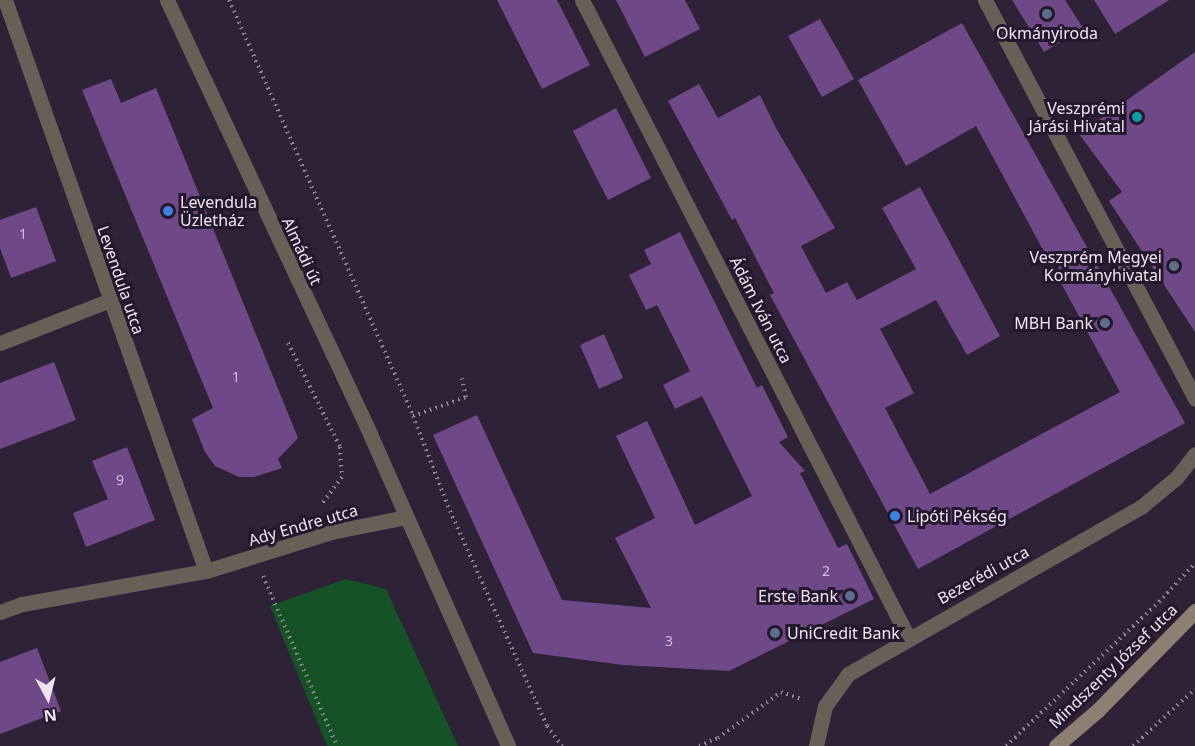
<!DOCTYPE html>
<html>
<head>
<meta charset="utf-8">
<style>
	body { margin:0 }
	#map { position:relative; width:1195px; height:746px; overflow:hidden; background:#2e2236; font-family:"Noto Sans",sans-serif }
	div>[style] { position:absolute }
	.green>* { inset:0; background:#155327 }
	.building>* { inset:0; background:#6f4987 }
	.path>* { height:4px; margin-top:-2px; transform-origin:0; background:repeating-linear-gradient(90deg,#928899 0 1.5px,transparent 0 6px) }
	.minor>* { height:15px; margin:-7.5px; padding:0 7.5px; transform-origin:7.5px; border-radius:7.5px; background:#686057 }
	.tertiary>* { height:15px; margin:-7.5px; padding:0 7.5px; transform-origin:7.5px; border-radius:7.5px; background:#686057 }
	.secondary>* { height:15px; margin:-7.5px; padding:0 7.5px; transform-origin:7.5px; border-radius:7.5px; background:#8d7f71 }
	.dots>* { width:16px; height:16px; translate:-50% -50%; box-sizing:border-box; border:3px solid #24182c; border-radius:50% }
	span { translate:-50% -50%; white-space:nowrap; text-align:center; line-height:1.15; -webkit-text-stroke:6px #24182c; paint-order:stroke }
	.number-label { font-size:14px; color:#cebfd8 }
	.number-label span { -webkit-text-stroke-width:0 }
	.poi-label { font-size:16px; color:#eee6f3 }
	.right { translate:-100% -50%; text-align:right }
	.left { translate:0 -50%; text-align:left }
	.street-label { font-size:16px; color:#eee6f3 }
	.north { position:absolute; left:18px; top:668px; width:60px; height:60px; -webkit-text-stroke:4px #24182c; paint-order:stroke; rotate:173deg; font-size:16px; font-weight:700; line-height:24px; text-align:center; color:#eee6f3 }
	.north::after { content:''; display:block; margin:auto; width:21px; height:27px; background:#eee6f3; clip-path:polygon(50% 0,100% 100%,50% 72%,0 100%) }
</style>
</head>
<body>
<div id="map">
	<div class="green">
		<div style="clip-path:polygon(346px 579px,386px 589px,458px 746px,327px 746px,270px 606px)"></div>
	</div>
	<div class="building">
		<div style="clip-path:polygon(497px 0,557px 0,590px 65px,542px 89px)"></div>
		<div style="clip-path:polygon(616px 0,685px 0,700px 29px,645px 57px)"></div>
		<div style="clip-path:polygon(1012px 0,1065px 0,1083px 28px,1044px 52px)"></div>
		<div style="clip-path:polygon(1094px 0,1169px 0,1115px 34px)"></div>
		<div style="clip-path:polygon(820px 19px,854px 79px,822px 97px,788px 36px)"></div>
		<div style="clip-path:polygon(962px 23px,1185px 423px,918px 569px,770px 295px,774px 293px,735px 218px,732px 220px,668px 101px,699px 84px,718px 118px,760px 95px,776px 128px,835px 228px,801px 246px,826px 293px,847px 282px,857px 300px,916px 269px,882px 208px,920px 187px,1000px 336px,967px 355px,936px 300px,880px 329px,914px 393px,885px 408px,930px 494px,1120px 392px,976px 126px,906px 166px,858px 80px)"></div>
		<div style="clip-path:polygon(1195px 52px,1195px 332px,1109px 201px,1122px 192px,1079px 134px)"></div>
		<div style="clip-path:polygon(111px 79px,121px 103px,156px 88px,298px 438px,278px 459px,282px 468px,254px 477px,239px 477px,215px 466px,205px 452px,192px 419px,213px 408px,82px 90px)"></div>
		<div style="clip-path:polygon(616px 108px,651px 178px,608px 200px,573px 131px)"></div>
		<div style="clip-path:polygon(36px 207px,56px 261px,11px 278px,0 248px,0 220px)"></div>
		<div style="clip-path:polygon(680px 232px,757px 388px,762px 385px,788px 437px,779px 442px,805px 471px,800px 473px,838px 548px,847px 544px,874px 599px,729px 671px,623px 665px,533px 653px,433px 435px,477px 415px,562px 600px,651px 608px,615px 538px,655px 518px,616px 436px,647px 421px,695px 525px,752px 496px,702px 396px,675px 409px,663px 385px,690px 371px,657px 305px,646px 310px,629px 275px,651px 264px,644px 250px)"></div>
		<div style="clip-path:polygon(604px 334px,623px 378px,599px 389px,580px 345px)"></div>
		<div style="clip-path:polygon(54px 362px,76px 420px,0 449px,0 383px)"></div>
		<div style="clip-path:polygon(127px 447px,155px 520px,86px 547px,73px 513px,108px 499px,92px 461px)"></div>
		<div style="clip-path:polygon(37px 648px,61px 711px,0 734px,0 662px)"></div>
	</div>
	<div class="path">
		<div style="left:229px;top:0;width:455px;rotate:66.1deg"></div>
		<div style="left:413px;top:416px;width:102px;rotate:68.7deg"></div>
		<div style="left:450px;top:511px;width:236px;rotate:65.7deg"></div>
		<div style="left:547px;top:726px;width:25px;rotate:53deg"></div>
		<div style="left:288px;top:343px;width:116px;rotate:63.4deg"></div>
		<div style="left:340px;top:447px;width:30px;rotate:86deg"></div>
		<div style="left:342px;top:477px;width:35px;rotate:127deg"></div>
		<div style="left:413px;top:416px;width:56px;rotate:-19.7deg"></div>
		<div style="left:466px;top:397px;width:19px;rotate:-102deg"></div>
		<div style="left:263px;top:576px;width:185px;rotate:66.5deg"></div>
		<div style="left:699px;top:746px;width:21px;rotate:-23deg"></div>
		<div style="left:718px;top:738px;width:78px;rotate:-36.1deg"></div>
		<div style="left:781px;top:692px;width:24px;rotate:19deg"></div>
		<div style="left:1006px;top:746px;width:210px;rotate:-43.3deg"></div>
		<div style="left:1159px;top:602px;width:53px;rotate:-47.3deg"></div>
		<div style="left:1133px;top:746px;width:84px;rotate:-42.6deg"></div>
	</div>
	<div class="minor">
		<div style="left:5px;top:0;width:605px;rotate:70.61deg"></div>
		<div style="left:582px;top:0;width:716px;rotate:62.9deg"></div>
		<div style="left:985px;top:0;width:451px;rotate:62.2deg"></div>
		<div style="left:0;top:343px;width:116px;rotate:-21.3deg"></div>
		<div style="left:0;top:612px;width:23px;rotate:-20deg"></div>
		<div style="left:22px;top:604px;width:187px;rotate:-10.2deg"></div>
		<div style="left:206px;top:571px;width:131px;rotate:-17.3deg"></div>
		<div style="left:331px;top:532px;width:76px;rotate:-11.3deg"></div>
		<div style="left:816px;top:746px;width:41px;rotate:-77.3deg"></div>
		<div style="left:825px;top:706px;width:39px;rotate:-54deg"></div>
		<div style="left:848px;top:674px;width:337px;rotate:-29.7deg"></div>
		<div style="left:1141px;top:507px;width:47px;rotate:-39.8deg"></div>
		<div style="left:1177px;top:477px;width:29px;rotate:-52deg"></div>
	</div>
	<div class="tertiary">
		<div style="left:167px;top:0;width:479px;rotate:64.9deg"></div>
		<div style="left:370px;top:434px;width:341px;rotate:66.1deg"></div>
	</div>
	<div class="secondary">
		<div style="left:1056px;top:746px;width:55px;rotate:-40.6deg"></div>
		<div style="left:1098px;top:710px;width:139px;rotate:-45.6deg"></div>
	</div>
	<div class="dots">
		<div style="left:1047px;top:14px;background:#5c6f8a"></div>
		<div style="left:1137px;top:117px;background:#0f9aa8"></div>
		<div style="left:168px;top:211px;background:#3f7fe0"></div>
		<div style="left:1174px;top:266px;background:#5c6f8a"></div>
		<div style="left:1105px;top:323px;background:#5c6f8a"></div>
		<div style="left:895px;top:516px;background:#3f7fe0"></div>
		<div style="left:850px;top:596px;background:#5c6f8a"></div>
		<div style="left:775px;top:633px;background:#5c6f8a"></div>
	</div>
	<div class="number-label">
		<span style="left:23px;top:234px">1</span>
		<span style="left:236px;top:377px">1</span>
		<span style="left:120px;top:480px">9</span>
		<span style="left:826px;top:571px">2</span>
		<span style="left:669px;top:641px">3</span>
	</div>
	<div class="poi-label">
		<span style="left:1047px;top:33px">Okmányiroda</span>
		<span class="right" style="left:1125px;top:117px">Veszprémi<br>Járási Hivatal</span>
		<span class="left" style="left:180px;top:211px">Levendula<br>Üzletház</span>
		<span class="right" style="left:1162px;top:266px">Veszprém Megyei<br>Kormányhivatal</span>
		<span class="right" style="left:1093px;top:323px">MBH Bank</span>
		<span class="left" style="left:907px;top:516px">Lipóti Pékség</span>
		<span class="right" style="left:838px;top:596px">Erste Bank</span>
		<span class="left" style="left:787px;top:633px">UniCredit Bank</span>
	</div>
	<div class="street-label">
		<span style="left:302px;top:251px;rotate:65deg">Almádi út</span>
		<span style="left:121px;top:280px;rotate:71deg">Levendula utca</span>
		<span style="left:761px;top:310px;rotate:63deg">Ádám Iván utca</span>
		<span style="left:303px;top:525px;rotate:-16deg">Ady Endre utca</span>
		<span style="left:983px;top:575px;rotate:-29deg">Bezerédi utca</span>
		<span style="left:1113px;top:666px;rotate:-44deg">Mindszenty József utca</span>
	</div>
	<div class="north">N</div>
</div>
</body>
</html>
